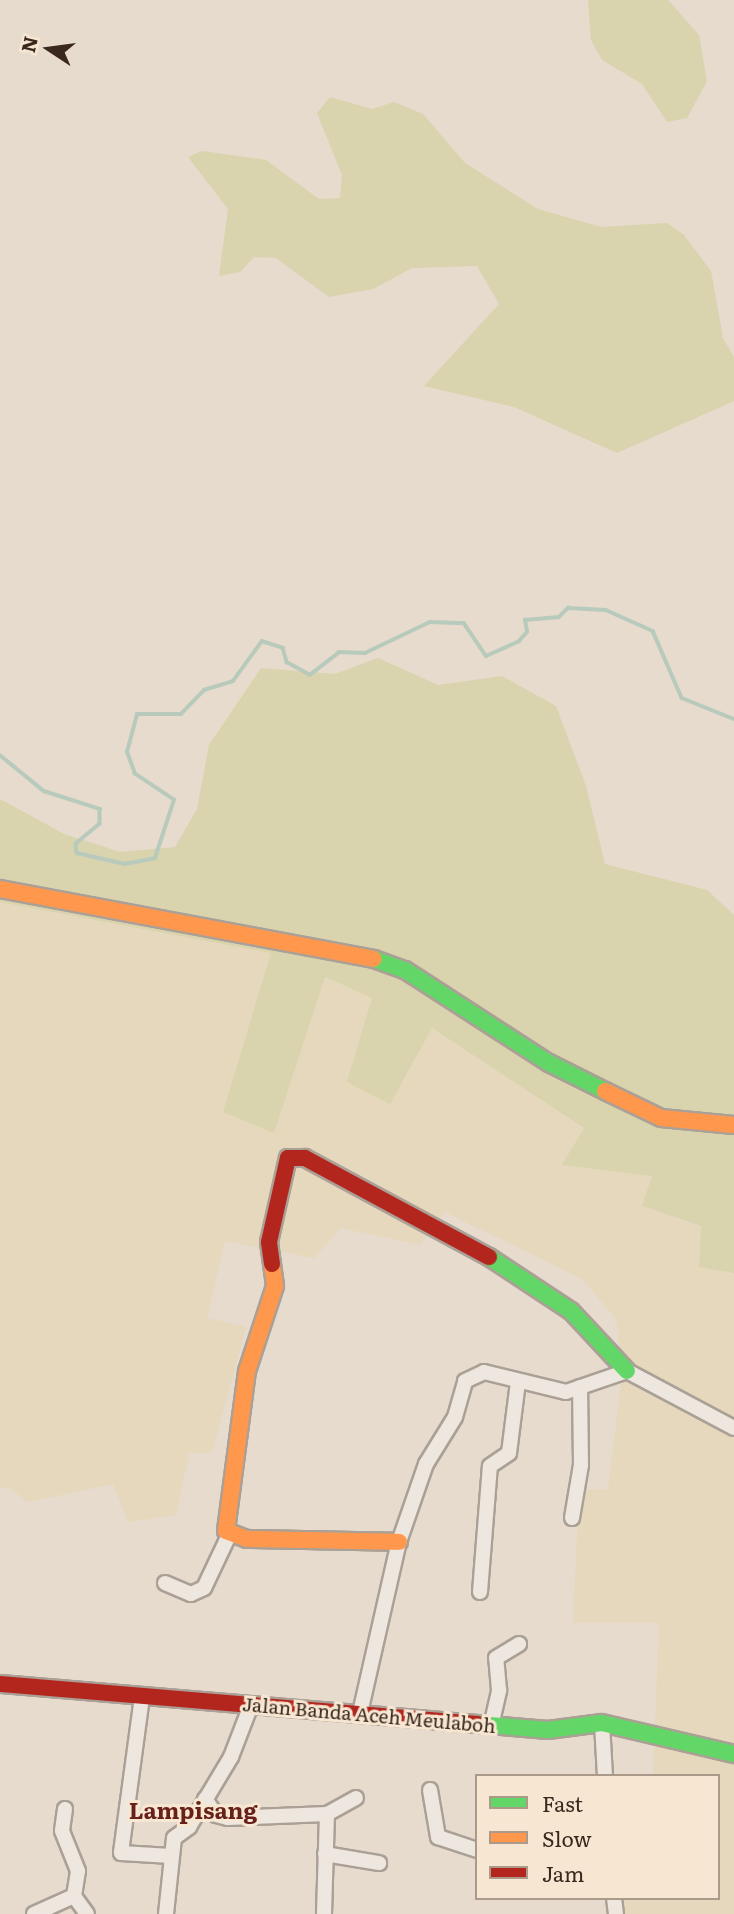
<!DOCTYPE html>
<html>
<head>
<meta charset="utf-8">
<style>
	body { margin:0 }
	#map { position:relative; width:734px; height:1914px; overflow:hidden; background:#e6dbcc; font-family:Literata,serif }
	div>[style] { position:absolute }
	.farmland>* { inset:0; background:#e6d8bc }
	.green>* { inset:0; background:#d9d3ae }
	.stream>* { height:3.5px; margin:-1.75px; padding:0 1.75px; transform-origin:1.75px; border-radius:1.75px; background:#b8cabc }
	.roads { filter:drop-shadow(2px 0 #aba096) drop-shadow(-2px 0 #aba096) drop-shadow(0 2px #aba096) drop-shadow(0 -2px #aba096) }
	.street>* { height:14px; margin:-7px; padding:0 7px; transform-origin:7px; border-radius:7px; background:#ede7df }
	.fast>* { height:16px; margin:-8px; padding:0 8px; transform-origin:8px; border-radius:8px; background:#63d668 }
	.slow>* { height:16px; margin:-8px; padding:0 8px; transform-origin:8px; border-radius:8px; background:#ff974d }
	.jam>* { height:16px; margin:-8px; padding:0 8px; transform-origin:8px; border-radius:8px; background:#b3261e }
	span { translate:-50% -50%; white-space:nowrap; text-align:center; line-height:1.15; -webkit-text-stroke:6px #f7e7d2; paint-order:stroke }
	.street-label { font-size:19px; color:#3a271d }
	.quarter-label { font-size:23px; color:#68201b; font-weight:700 }
	.legend { position:absolute; left:475px; top:1774px; width:245px; height:126px; box-sizing:border-box; background:#f7e7d2; border:2px solid #ab9a8a; margin:0; padding:9px 12px; list-style:none; font-size:21px; color:#3a271d }
	.legend li { display:flex; align-items:center; gap:14px; height:35px }
	.legend b { width:35px; border:2px solid #ab9a8a }
	.north { position:absolute; left:14px; top:14px; width:70px; height:70px; -webkit-text-stroke:5px #f7e7d2; paint-order:stroke; rotate:283deg; font-size:19px; font-weight:700; line-height:28px; text-align:center; color:#3a271d }
	.north::after { content:''; display:block; margin:auto; width:24px; height:32px; background:#3a271d; clip-path:polygon(50% 0,100% 100%,50% 72%,0 100%) }
</style>
</head>
<body>
<div id="map">
	<div class="farmland">
		<div style="clip-path:polygon(0 902px,272px 953px,223px 1112px,274px 1133px,324px 977px,372px 998px,348px 1082px,390px 1103px,432px 1028px,584px 1128px,563px 1165px,652px 1176px,642px 1206px,701px 1227px,699px 1267px,734px 1273px,734px 1914px,618px 1914px,618px 1898px,718px 1898px,718px 1776px,653px 1776px,659px 1623px,573px 1623px,579px 1490px,608px 1489px,623px 1368px,616px 1319px,582px 1279px,445px 1212px,420px 1245px,341px 1228px,314px 1258px,225px 1241px,207px 1318px,246px 1327px,212px 1453px,189px 1453px,176px 1515px,128px 1522px,113px 1484px,28px 1502px,8px 1487px,0 1488px)"></div>
	</div>
	<div class="green">
		<div style="clip-path:polygon(588px 0,668px 0,699px 35px,707px 81px,687px 118px,667px 122px,642px 84px,602px 60px,591px 40px)"></div>
		<div style="clip-path:polygon(330px 97px,372px 109px,394px 102px,423px 114px,465px 163px,538px 209px,601px 227px,667px 223px,684px 235px,711px 271px,723px 338px,734px 357px,734px 401px,617px 453px,514px 407px,424px 386px,499px 304px,477px 266px,412px 268px,373px 289px,329px 297px,276px 258px,254px 257px,240px 272px,219px 276px,228px 209px,188px 157px,202px 151px,266px 160px,319px 199px,340px 198px,342px 175px,317px 113px)"></div>
		<div style="clip-path:polygon(378px 658px,438px 685px,502px 676px,556px 706px,586px 786px,605px 864px,707px 890px,734px 915px,734px 1273px,699px 1267px,701px 1226px,642px 1206px,652px 1176px,562px 1165px,584px 1128px,432px 1028px,390px 1104px,347px 1082px,372px 998px,325px 977px,274px 1133px,223px 1112px,271px 953px,0 902px,0 799px,64px 834px,120px 852px,175px 847px,197px 809px,209px 745px,261px 668px,335px 674px)"></div>
	</div>
	<div class="stream">
		<div style="left:0;top:755px;width:57px;rotate:39.3deg"></div>
		<div style="left:44px;top:791px;width:59px;rotate:17.8deg"></div>
		<div style="left:100px;top:809px;width:15px;rotate:90deg"></div>
		<div style="left:100px;top:824px;width:31px;rotate:140deg"></div>
		<div style="left:76px;top:844px;width:9px;rotate:84deg"></div>
		<div style="left:77px;top:853px;width:49px;rotate:12.9deg"></div>
		<div style="left:125px;top:864px;width:31px;rotate:-11deg"></div>
		<div style="left:155px;top:858px;width:61px;rotate:-71.9deg"></div>
		<div style="left:174px;top:800px;width:47px;rotate:-146.3deg"></div>
		<div style="left:135px;top:774px;width:23px;rotate:-110deg"></div>
		<div style="left:127px;top:752px;width:39px;rotate:-75deg"></div>
		<div style="left:137px;top:714px;width:44px"></div>
		<div style="left:181px;top:714px;width:33px;rotate:-46deg"></div>
		<div style="left:204px;top:690px;width:30px;rotate:-17deg"></div>
		<div style="left:233px;top:681px;width:49px;rotate:-54.1deg"></div>
		<div style="left:262px;top:641px;width:22px;rotate:18deg"></div>
		<div style="left:283px;top:648px;width:15px;rotate:74deg"></div>
		<div style="left:287px;top:662px;width:26px;rotate:29deg"></div>
		<div style="left:310px;top:675px;width:37px;rotate:-38deg"></div>
		<div style="left:339px;top:652px;width:26px;rotate:2deg"></div>
		<div style="left:365px;top:653px;width:72px;rotate:-25.5deg"></div>
		<div style="left:430px;top:622px;width:34px;rotate:2deg"></div>
		<div style="left:464px;top:623px;width:40px;rotate:56deg"></div>
		<div style="left:486px;top:656px;width:36px;rotate:-24deg"></div>
		<div style="left:519px;top:641px;width:12px;rotate:-48deg"></div>
		<div style="left:527px;top:632px;width:12px;rotate:-99deg"></div>
		<div style="left:525px;top:620px;width:34px;rotate:-5deg"></div>
		<div style="left:559px;top:617px;width:13px;rotate:-45deg"></div>
		<div style="left:568px;top:608px;width:38px;rotate:3deg"></div>
		<div style="left:606px;top:610px;width:51px;rotate:24.1deg"></div>
		<div style="left:653px;top:631px;width:73px;rotate:66.6deg"></div>
		<div style="left:682px;top:698px;width:56px;rotate:22deg"></div>
	</div>
	<div class="roads">
		<div class="street">
			<div style="left:572px;top:1518px;width:54px;rotate:-80.4deg"></div>
			<div style="left:581px;top:1465px;width:78px;rotate:-90.7deg"></div>
			<div style="left:165px;top:1583px;width:28px;rotate:23deg"></div>
			<div style="left:191px;top:1594px;width:14px;rotate:-25deg"></div>
			<div style="left:204px;top:1588px;width:59px;rotate:-64.7deg"></div>
			<div style="left:480px;top:1592px;width:126px;rotate:-85.5deg"></div>
			<div style="left:490px;top:1466px;width:23px;rotate:-34deg"></div>
			<div style="left:509px;top:1453px;width:72px;rotate:-82.8deg"></div>
			<div style="left:142px;top:1697px;width:157px;rotate:97.7deg"></div>
			<div style="left:121px;top:1853px;width:50px;rotate:3.4deg"></div>
			<div style="left:360px;top:1713px;width:175px;rotate:-77.2deg"></div>
			<div style="left:399px;top:1542px;width:83px;rotate:-70.9deg"></div>
			<div style="left:426px;top:1464px;width:55px;rotate:-58.3deg"></div>
			<div style="left:455px;top:1417px;width:37px;rotate:-74deg"></div>
			<div style="left:465px;top:1381px;width:21px;rotate:-25deg"></div>
			<div style="left:484px;top:1372px;width:84px;rotate:13.7deg"></div>
			<div style="left:566px;top:1392px;width:65px;rotate:-19deg"></div>
			<div style="left:627px;top:1371px;width:121px;rotate:28deg"></div>
			<div style="left:602px;top:1723px;width:53px;rotate:86.8deg"></div>
			<div style="left:491px;top:1726px;width:37px;rotate:-77deg"></div>
			<div style="left:499px;top:1690px;width:32px;rotate:-95deg"></div>
			<div style="left:496px;top:1658px;width:27px;rotate:-31deg"></div>
			<div style="left:430px;top:1790px;width:48px;rotate:80.3deg"></div>
			<div style="left:438px;top:1837px;width:41px;rotate:18.4deg"></div>
			<div style="left:205px;top:1799px;width:19px;rotate:55deg"></div>
			<div style="left:216px;top:1815px;width:12px;rotate:14deg"></div>
			<div style="left:228px;top:1818px;width:99px;rotate:-2.3deg"></div>
			<div style="left:327px;top:1814px;width:33px;rotate:-29deg"></div>
			<div style="left:65px;top:1809px;width:22px;rotate:98deg"></div>
			<div style="left:62px;top:1831px;width:43px;rotate:68.2deg"></div>
			<div style="left:78px;top:1871px;width:25px;rotate:99deg"></div>
			<div style="left:325px;top:1854px;width:55px;rotate:9.5deg"></div>
			<div style="left:614px;top:1898px;width:16px;rotate:83deg"></div>
			<div style="left:34px;top:1914px;width:44px;rotate:-24.2deg"></div>
			<div style="left:74px;top:1896px;width:22px;rotate:54deg"></div>
			<div style="left:166px;top:1914px;width:76px;rotate:-84deg"></div>
			<div style="left:174px;top:1838px;width:19px;rotate:-36deg"></div>
			<div style="left:189px;top:1827px;width:82px;rotate:-59deg"></div>
			<div style="left:231px;top:1757px;width:56px;rotate:-69deg"></div>
			<div style="left:324px;top:1914px;width:100px;rotate:-88.3deg"></div>
		</div>
		<div class="fast">
			<div style="left:374px;top:959px;width:33px;rotate:20deg"></div>
			<div style="left:405px;top:970px;width:171px;rotate:32.9deg"></div>
			<div style="left:549px;top:1063px;width:63px;rotate:26.6deg"></div>
			<div style="left:489px;top:1257px;width:98px;rotate:33.4deg"></div>
			<div style="left:571px;top:1311px;width:82px;rotate:47deg"></div>
			<div style="left:478px;top:1724px;width:70px;rotate:4.9deg"></div>
			<div style="left:548px;top:1730px;width:54px;rotate:-7.4deg"></div>
			<div style="left:602px;top:1723px;width:136px;rotate:13.2deg"></div>
		</div>
		<div class="slow">
			<div style="left:0;top:889px;width:380px;rotate:10.6deg"></div>
			<div style="left:605px;top:1091px;width:62px;rotate:25.7deg"></div>
			<div style="left:661px;top:1118px;width:73px;rotate:5.5deg"></div>
			<div style="left:272px;top:1264px;width:22px;rotate:82deg"></div>
			<div style="left:275px;top:1286px;width:89px;rotate:108.2deg"></div>
			<div style="left:247px;top:1371px;width:161px;rotate:97.5deg"></div>
			<div style="left:226px;top:1531px;width:22px;rotate:21deg"></div>
			<div style="left:247px;top:1539px;width:152px;rotate:1.1deg"></div>
		</div>
		<div class="jam">
			<div style="left:272px;top:1264px;width:22px;rotate:-98deg"></div>
			<div style="left:269px;top:1242px;width:86px;rotate:-77.3deg"></div>
			<div style="left:288px;top:1158px;width:17px"></div>
			<div style="left:305px;top:1158px;width:209px;rotate:28.3deg"></div>
			<div style="left:0;top:1684px;width:480px;rotate:4.8deg"></div>
		</div>
	</div>
	<div class="street-label">
		<span style="left:369px;top:1715px;rotate:5deg">Jalan Banda Aceh Meulaboh</span>
	</div>
	<div class="quarter-label">
		<span style="left:193px;top:1809px">Lampisang</span>
	</div>
	<ul class="legend">
	<li><b style="height:9px;background:#63d668"></b>Fast</li>
	<li><b style="height:9px;background:#ff974d"></b>Slow</li>
	<li><b style="height:9px;background:#b3261e"></b>Jam</li>
	</ul>
	<div class="north">N</div>
</div>
</body>
</html>
